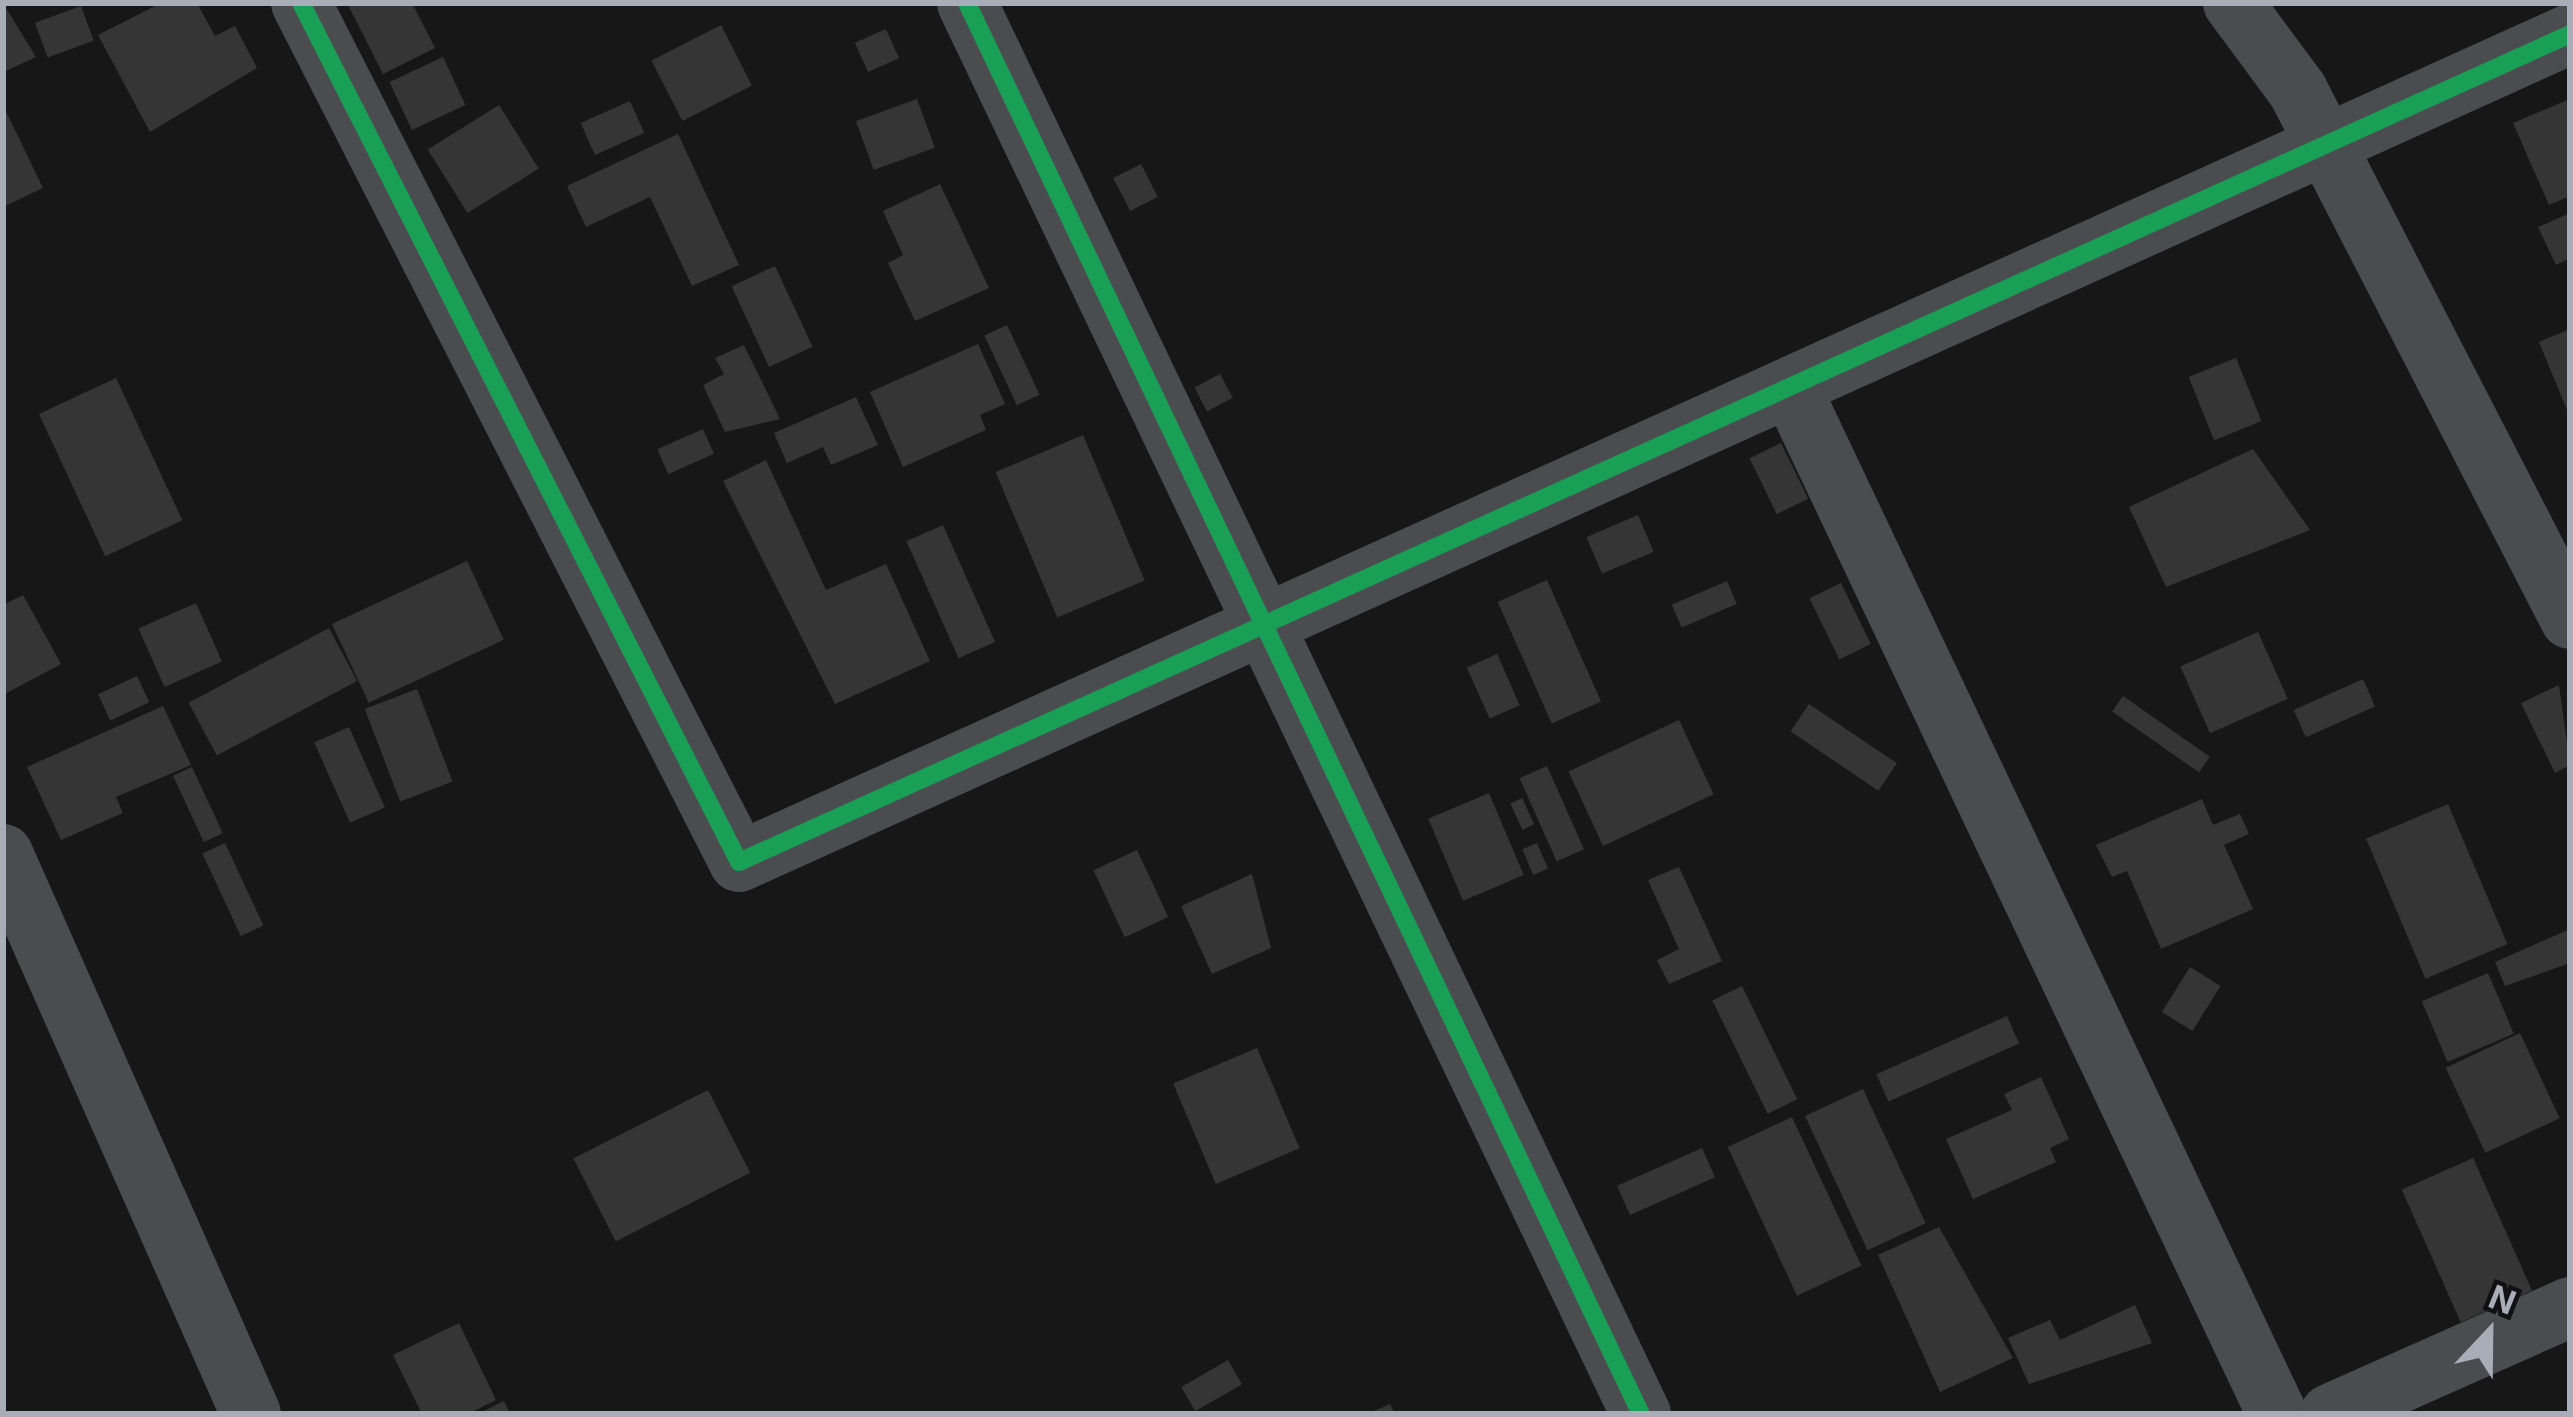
<!DOCTYPE html>
<html>
<head>
<meta charset="utf-8">
<style>
	body { margin:0 }
	#map { position:relative; width:2573px; height:1417px; overflow:hidden; background:#171717; font-family:Inter,sans-serif }
	div>[style] { position:absolute }
	.building>* { inset:0; background:#353536; transform-origin:0 0 }
	.street>* { height:60px; margin:-30px; padding:0 30px; transform-origin:30px; border-radius:30px; background:#4b4c50 }
	.cycleway>* { height:18px; margin:-9px; padding:0 9px; transform-origin:9px; border-radius:9px; background:#1a9f57 }
	span { translate:-50% -50%; white-space:nowrap; text-align:center; line-height:1.15; -webkit-text-stroke:12px #111113; paint-order:stroke }
	.frame { position:absolute; inset:0; border:6px solid #a8adb8; pointer-events:none }
	.north { position:absolute; left:2429px; top:1273px; width:120px; height:120px; -webkit-text-stroke:9px #111113; paint-order:stroke; rotate:22deg; font-size:33px; font-weight:700; line-height:48px; text-align:center; color:#a8adb8 }
	.north::after { content:''; display:block; margin:auto; width:42px; height:54px; background:#a8adb8; clip-path:polygon(50% 0,100% 100%,50% 72%,0 100%) }
</style>
</head>
<body>
<div id="map">
	<div class="building">
		<div style="clip-path:polygon(3px 3px,36px 57px,6px 71px,3px 64px)"></div>
		<div style="clip-path:polygon(161px 3px,197px 3px,215px 36px,235px 26px,257px 68px,150px 132px,98px 35px)"></div>
		<div style="clip-path:polygon(347px 3px,412px 3px,435px 48px,383px 74px)"></div>
		<div style="left:81px;top:6px;width:37px;height:49px;rotate:70deg"></div>
		<div style="left:721px;top:25px;width:68px;height:78px;rotate:63deg"></div>
		<div style="left:886px;top:29px;width:32px;height:34px;rotate:66deg"></div>
		<div style="left:443px;top:57px;width:53px;height:59px;rotate:65deg"></div>
		<div style="left:917px;top:99px;width:52px;height:65px;rotate:70deg"></div>
		<div style="clip-path:polygon(2570px 99px,2570px 196px,2549px 205px,2513px 123px)"></div>
		<div style="left:630px;top:101px;width:35px;height:54px;rotate:66deg"></div>
		<div style="clip-path:polygon(3px 105px,43px 188px,3px 207px)"></div>
		<div style="left:499px;top:105px;width:75px;height:84px;rotate:58deg"></div>
		<div style="clip-path:polygon(678px 134px,739px 265px,692px 286px,650px 197px,586px 227px,567px 186px)"></div>
		<div style="left:1141px;top:164px;width:37px;height:31px;rotate:63deg"></div>
		<div style="clip-path:polygon(940px 184px,989px 288px,915px 321px,888px 263px,903px 255px,883px 211px)"></div>
		<div style="clip-path:polygon(2570px 213px,2570px 258px,2556px 265px,2538px 227px)"></div>
		<div style="left:775px;top:266px;width:89px;height:48px;rotate:65deg"></div>
		<div style="left:1007px;top:325px;width:77px;height:25px;rotate:65deg"></div>
		<div style="clip-path:polygon(2570px 329px,2570px 417px,2539px 342px)"></div>
		<div style="clip-path:polygon(978px 344px,1005px 404px,980px 415px,986px 430px,903px 467px,870px 392px)"></div>
		<div style="clip-path:polygon(744px 345px,780px 419px,725px 432px,703px 385px,724px 374px,715px 358px)"></div>
		<div style="left:2236px;top:358px;width:68px;height:51px;rotate:68deg"></div>
		<div style="left:1220px;top:374px;width:27px;height:29px;rotate:62deg"></div>
		<div style="left:116px;top:378px;width:157px;height:85px;rotate:65deg"></div>
		<div style="clip-path:polygon(856px 397px,878px 445px,831px 465px,823px 447px,787px 463px,774px 433px)"></div>
		<div style="left:703px;top:429px;width:27px;height:50px;rotate:66deg"></div>
		<div style="left:1083px;top:435px;width:158px;height:95px;rotate:67deg"></div>
		<div style="left:1781px;top:443px;width:62px;height:35px;rotate:64deg"></div>
		<div style="clip-path:polygon(2253px 449px,2310px 530px,2166px 587px,2129px 507px)"></div>
		<div style="clip-path:polygon(766px 460px,826px 590px,886px 564px,930px 661px,835px 704px,723px 481px)"></div>
		<div style="left:1638px;top:515px;width:40px;height:56px;rotate:67deg"></div>
		<div style="left:943px;top:525px;width:128px;height:40px;rotate:66deg"></div>
		<div style="left:467px;top:561px;width:87px;height:149px;rotate:65deg"></div>
		<div style="left:1547px;top:580px;width:133px;height:54px;rotate:66deg"></div>
		<div style="left:1727px;top:581px;width:25px;height:60px;rotate:67deg"></div>
		<div style="left:1841px;top:583px;width:68px;height:35px;rotate:64deg"></div>
		<div style="clip-path:polygon(23px 595px,61px 664px,3px 695px,3px 605px)"></div>
		<div style="left:196px;top:603px;width:64px;height:63px;rotate:66deg"></div>
		<div style="left:329px;top:628px;width:60px;height:159px;rotate:62deg"></div>
		<div style="left:2258px;top:632px;width:73px;height:85px;rotate:66deg"></div>
		<div style="left:1497px;top:654px;width:56px;height:33px;rotate:66deg"></div>
		<div style="left:137px;top:676px;width:29px;height:43px;rotate:65deg"></div>
		<div style="left:2363px;top:679px;width:30px;height:76px;rotate:66deg"></div>
		<div style="clip-path:polygon(2559px 685px,2570px 765px,2555px 773px,2521px 703px)"></div>
		<div style="left:417px;top:689px;width:99px;height:56px;rotate:69deg"></div>
		<div style="left:2123px;top:696px;width:106px;height:19px;rotate:35deg"></div>
		<div style="left:1809px;top:704px;width:106px;height:33px;rotate:34deg"></div>
		<div style="clip-path:polygon(163px 706px,191px 765px,116px 797px,123px 813px,61px 840px,27px 767px)"></div>
		<div style="left:1679px;top:720px;width:82px;height:122px;rotate:65deg"></div>
		<div style="left:349px;top:727px;width:88px;height:38px;rotate:66deg"></div>
		<div style="left:1547px;top:766px;width:91px;height:30px;rotate:66deg"></div>
		<div style="left:192px;top:767px;width:73px;height:21px;rotate:65deg"></div>
		<div style="left:1489px;top:793px;width:89px;height:66px;rotate:67deg"></div>
		<div style="left:1522px;top:798px;width:29px;height:13px;rotate:65deg"></div>
		<div style="clip-path:polygon(2202px 799px,2213px 825px,2240px 814px,2249px 834px,2224px 845px,2253px 909px,2161px 949px,2127px 871px,2112px 877px,2096px 845px)"></div>
		<div style="left:2448px;top:804px;width:152px;height:89px;rotate:67deg"></div>
		<div style="left:225px;top:843px;width:91px;height:25px;rotate:65deg"></div>
		<div style="left:1537px;top:843px;width:28px;height:16px;rotate:67deg"></div>
		<div style="left:1137px;top:850px;width:74px;height:48px;rotate:65deg"></div>
		<div style="clip-path:polygon(1679px 867px,1722px 961px,1669px 984px,1657px 960px,1679px 949px,1648px 880px)"></div>
		<div style="clip-path:polygon(1252px 874px,1271px 948px,1212px 974px,1181px 906px)"></div>
		<div style="clip-path:polygon(2570px 929px,2570px 963px,2505px 986px,2495px 962px)"></div>
		<div style="left:2190px;top:967px;width:36px;height:53px;rotate:32deg"></div>
		<div style="left:2488px;top:973px;width:66px;height:72px;rotate:67deg"></div>
		<div style="left:1742px;top:986px;width:126px;height:33px;rotate:64deg"></div>
		<div style="left:2007px;top:1016px;width:30px;height:143px;rotate:66deg"></div>
		<div style="left:2520px;top:1033px;width:94px;height:82px;rotate:65deg"></div>
		<div style="left:1257px;top:1048px;width:109px;height:91px;rotate:67deg"></div>
		<div style="clip-path:polygon(2041px 1077px,2069px 1139px,2050px 1148px,2056px 1162px,1973px 1199px,1946px 1139px,2012px 1110px,2004px 1094px)"></div>
		<div style="left:1863px;top:1089px;width:148px;height:64px;rotate:65deg"></div>
		<div style="left:708px;top:1090px;width:93px;height:151px;rotate:63deg"></div>
		<div style="left:1792px;top:1117px;width:164px;height:71px;rotate:65deg"></div>
		<div style="left:1702px;top:1148px;width:32px;height:93px;rotate:66deg"></div>
		<div style="left:2473px;top:1158px;width:145px;height:78px;rotate:66deg"></div>
		<div style="clip-path:polygon(1939px 1227px,2013px 1358px,1940px 1392px,1878px 1255px)"></div>
		<div style="clip-path:polygon(2135px 1305px,2152px 1343px,2029px 1384px,2008px 1338px,2050px 1320px,2060px 1340px)"></div>
		<div style="clip-path:polygon(459px 1323px,496px 1400px,468px 1414px,422px 1414px,393px 1355px)"></div>
		<div style="left:1228px;top:1360px;width:28px;height:54px;rotate:60deg"></div>
		<div style="clip-path:polygon(504px 1401px,510px 1414px,478px 1414px)"></div>
		<div style="clip-path:polygon(1390px 1404px,1395px 1414px,1367px 1414px)"></div>
	</div>
	<div class="street">
		<div style="left:301px;top:3px;width:964px;rotate:62.98deg"></div>
		<div style="left:739px;top:862px;width:2010px;rotate:-24.33deg"></div>
		<div style="left:967px;top:3px;width:1564px;rotate:64.47deg"></div>
		<div style="left:2233px;top:3px;width:109px;rotate:53.5deg"></div>
		<div style="left:2298px;top:91px;width:594px;rotate:62.74deg"></div>
		<div style="left:1791px;top:388px;width:1135px;rotate:64.65deg"></div>
		<div style="left:3px;top:854px;width:612px;rotate:66.11deg"></div>
		<div style="left:2330px;top:1414px;width:263px;rotate:-24deg"></div>
	</div>
	<div class="cycleway">
		<div style="left:301px;top:3px;width:964px;rotate:62.98deg"></div>
		<div style="left:739px;top:862px;width:2010px;rotate:-24.33deg"></div>
		<div style="left:967px;top:3px;width:1564px;rotate:64.47deg"></div>
	</div>
	<div class="frame"></div>
	<div class="north">N</div>
</div>
</body>
</html>
